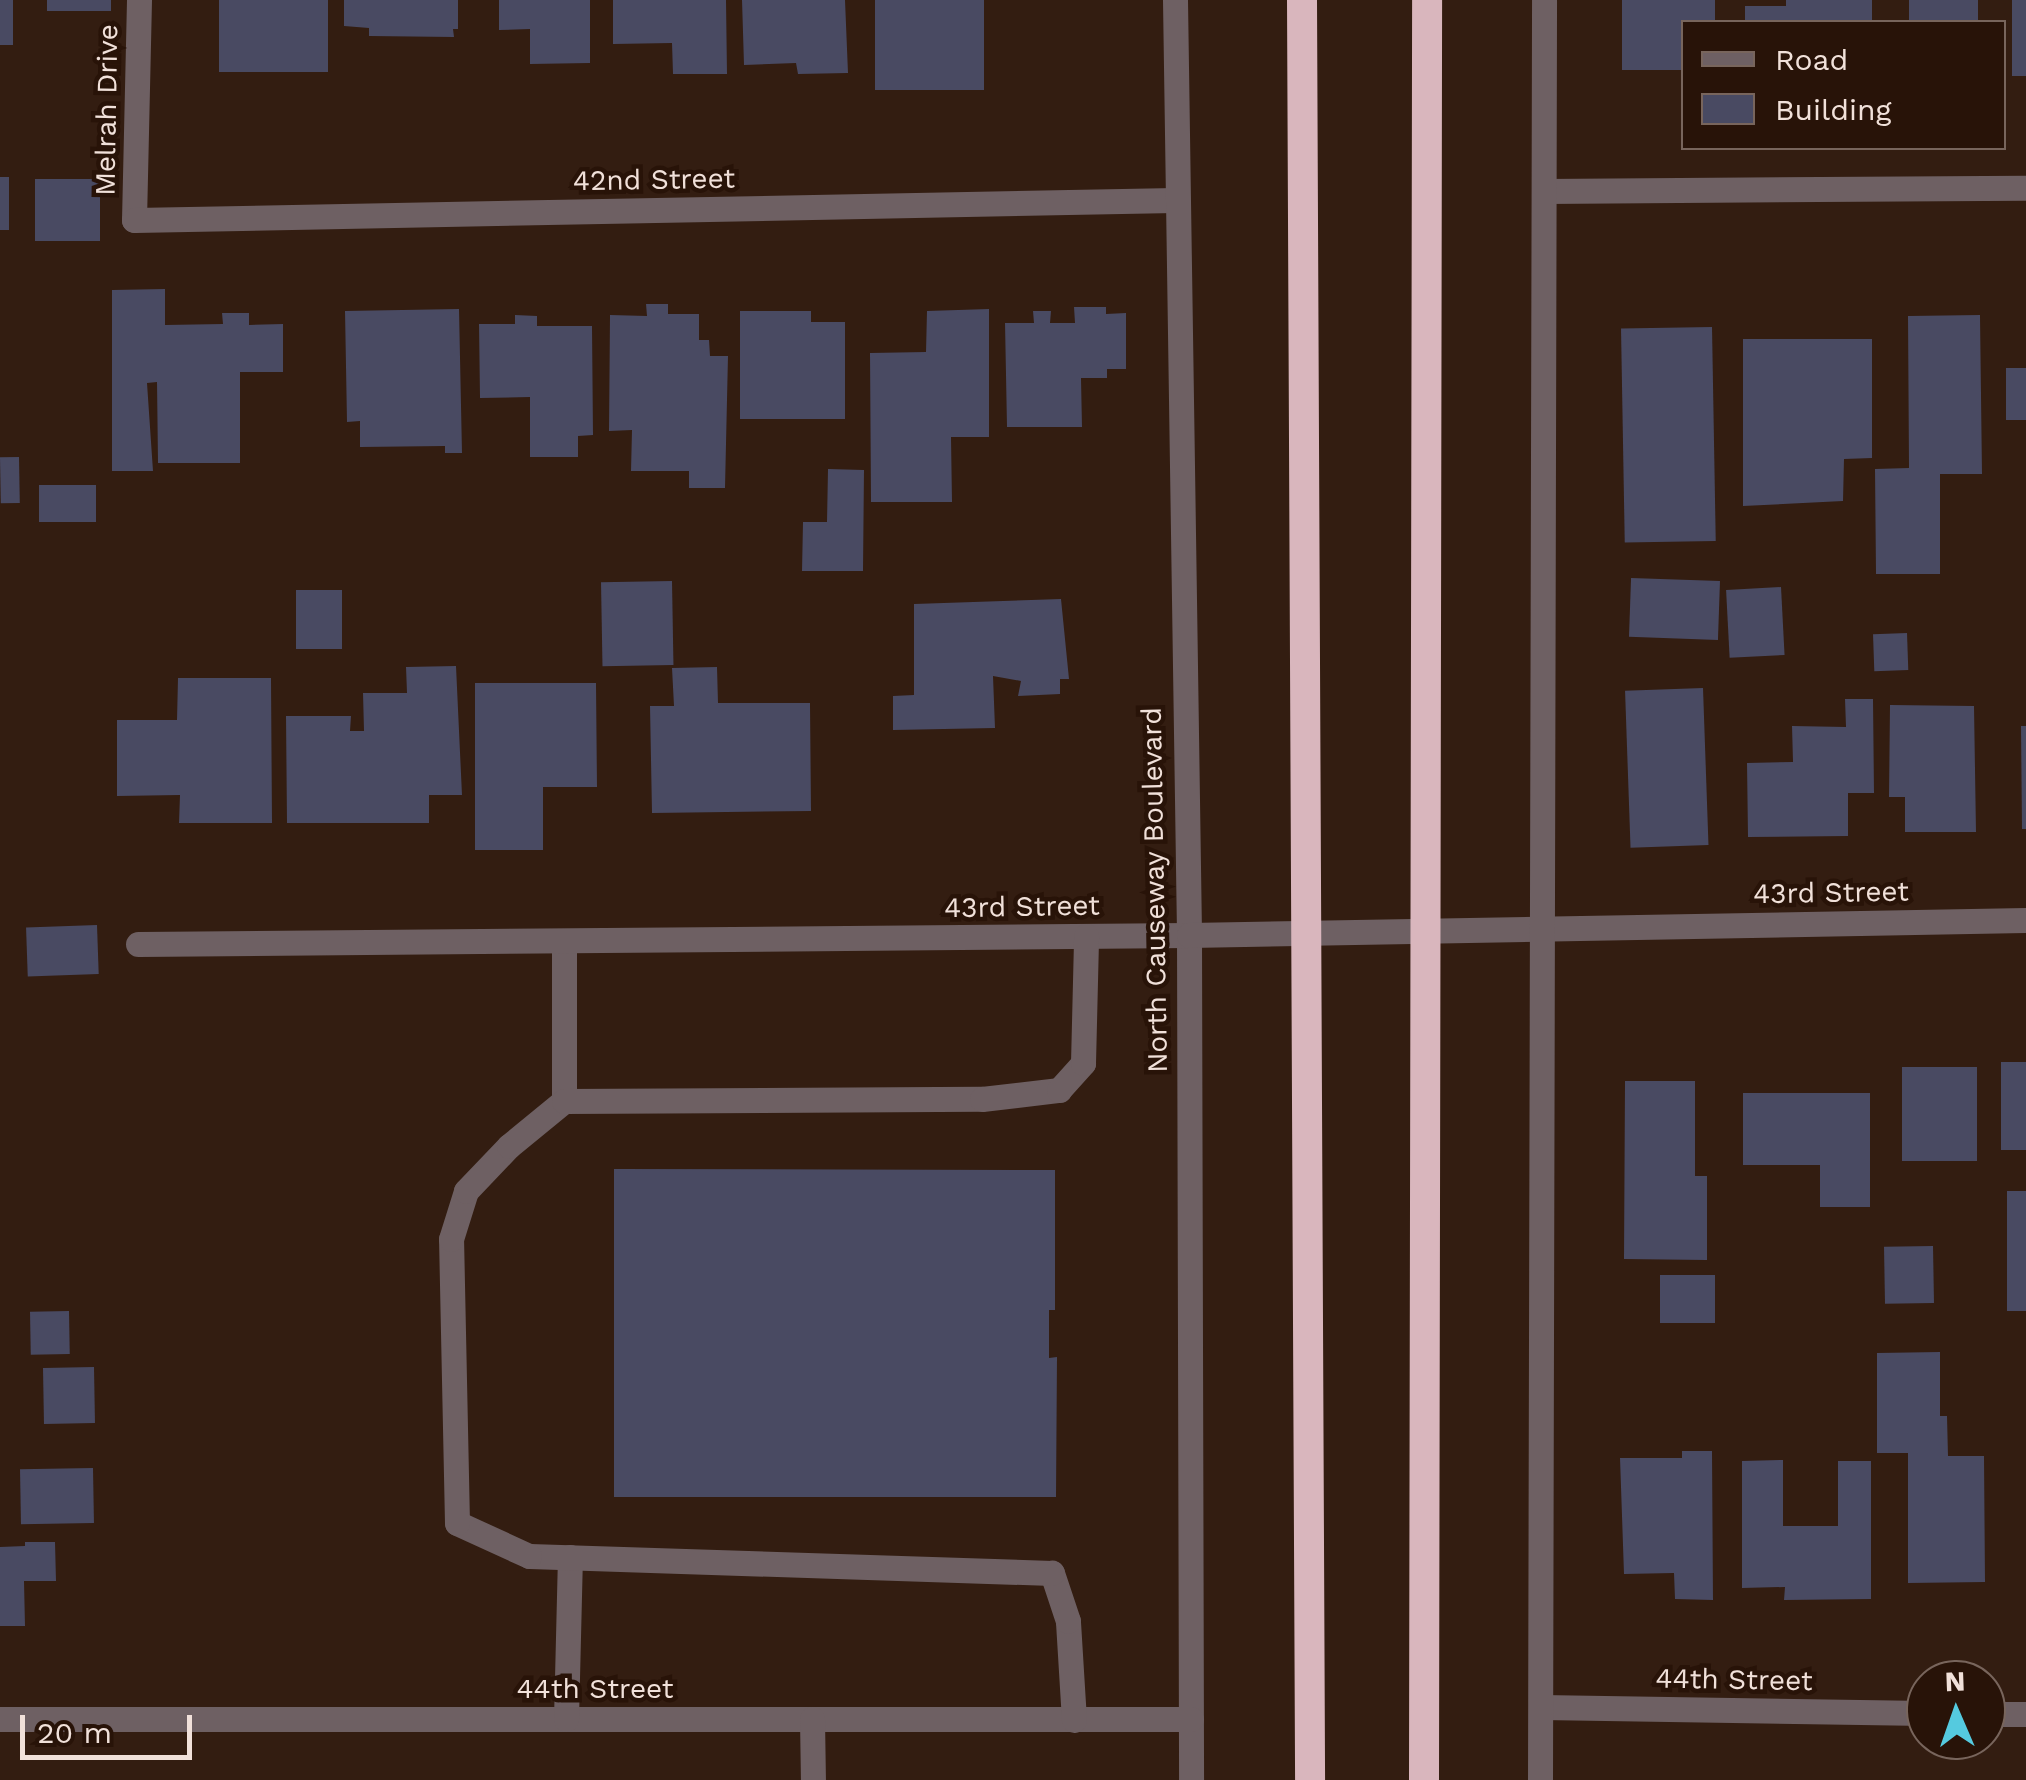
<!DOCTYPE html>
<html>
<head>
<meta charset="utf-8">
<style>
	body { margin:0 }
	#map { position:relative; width:2026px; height:1780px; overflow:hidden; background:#331d11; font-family:"Work Sans",sans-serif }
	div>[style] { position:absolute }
	.building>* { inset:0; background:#494a62; transform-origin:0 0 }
	.minor>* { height:25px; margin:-12.5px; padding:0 12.5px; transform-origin:12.5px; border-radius:12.5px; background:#6e6063 }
	.highway>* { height:30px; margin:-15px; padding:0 15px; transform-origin:15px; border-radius:15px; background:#d9b6bd }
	span { translate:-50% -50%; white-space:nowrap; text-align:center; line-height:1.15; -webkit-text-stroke:9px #281308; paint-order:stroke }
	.street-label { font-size:28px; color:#f1e1da }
	.legend { position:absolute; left:1681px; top:20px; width:325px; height:130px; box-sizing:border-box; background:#281308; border:2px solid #78655c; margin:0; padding:12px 18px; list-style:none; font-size:30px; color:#f1e1da }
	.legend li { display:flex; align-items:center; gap:20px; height:50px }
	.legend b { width:50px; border:2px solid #78655c }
	.north { position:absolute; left:1906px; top:1660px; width:100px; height:100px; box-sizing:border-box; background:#281308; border:2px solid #78655c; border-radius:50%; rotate:358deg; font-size:28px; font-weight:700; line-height:40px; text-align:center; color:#f1e1da }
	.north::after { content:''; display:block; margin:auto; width:35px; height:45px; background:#55cadf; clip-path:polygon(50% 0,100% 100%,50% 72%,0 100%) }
	.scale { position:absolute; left:20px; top:1715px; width:172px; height:45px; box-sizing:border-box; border:5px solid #f1e1da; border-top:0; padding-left:12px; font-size:30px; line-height:35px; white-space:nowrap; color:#f1e1da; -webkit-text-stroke:8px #281308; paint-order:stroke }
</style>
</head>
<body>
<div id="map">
	<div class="building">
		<div style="left:0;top:0;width:13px;height:45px"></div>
		<div style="left:47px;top:0;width:64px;height:11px"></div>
		<div style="left:219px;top:0;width:109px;height:72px"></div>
		<div style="clip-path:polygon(344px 0,458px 0,458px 29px,453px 29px,454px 37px,369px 36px,369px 28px,344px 26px)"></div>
		<div style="clip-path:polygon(499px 0,590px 0,590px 63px,530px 64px,530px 29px,499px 30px)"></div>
		<div style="clip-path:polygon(613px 0,726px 0,727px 74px,673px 74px,672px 43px,613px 44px)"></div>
		<div style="clip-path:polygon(742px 0,845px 0,848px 73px,798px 74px,796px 63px,744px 65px)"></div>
		<div style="left:875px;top:0;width:109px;height:90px"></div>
		<div style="clip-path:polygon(1622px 0,1715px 0,1715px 22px,1684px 22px,1684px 70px,1622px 70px)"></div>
		<div style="clip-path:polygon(1786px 0,1872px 0,1872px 22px,1745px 22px,1745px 6px,1786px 6px)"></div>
		<div style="left:1909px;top:0;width:69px;height:22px"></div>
		<div style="left:2012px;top:0;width:14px;height:76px"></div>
		<div style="left:0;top:177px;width:9px;height:53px"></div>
		<div style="left:100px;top:179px;width:62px;height:65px;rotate:90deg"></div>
		<div style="clip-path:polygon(165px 289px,165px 325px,223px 324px,222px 313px,249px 313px,249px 325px,283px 324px,283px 372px,240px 372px,240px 463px,158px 463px,157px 382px,147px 383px,153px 471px,112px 471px,112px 290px)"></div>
		<div style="clip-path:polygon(646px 304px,668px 304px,668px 314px,699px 314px,699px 340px,709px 340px,710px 356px,728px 356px,725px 488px,689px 488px,689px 471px,631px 471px,632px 430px,609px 431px,610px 315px,647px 316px)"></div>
		<div style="clip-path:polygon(1074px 307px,1106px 307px,1106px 314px,1126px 313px,1126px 369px,1107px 369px,1107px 378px,1081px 378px,1082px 427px,1007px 427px,1005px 323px,1034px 323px,1033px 311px,1051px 311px,1050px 323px,1075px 323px)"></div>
		<div style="clip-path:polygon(459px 309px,462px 453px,445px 453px,445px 446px,360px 447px,360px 421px,347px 422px,345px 311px)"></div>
		<div style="clip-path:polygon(989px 309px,989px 437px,951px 437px,952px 502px,871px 502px,870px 353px,926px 352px,927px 311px)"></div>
		<div style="clip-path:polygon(740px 311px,811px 311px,811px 322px,845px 322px,845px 419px,740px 419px)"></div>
		<div style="clip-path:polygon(515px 315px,537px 316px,537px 326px,592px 326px,593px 435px,578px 436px,578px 457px,530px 457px,530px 397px,480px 398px,479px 324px,515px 324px)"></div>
		<div style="clip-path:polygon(1980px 315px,1982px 474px,1940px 474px,1940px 574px,1876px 574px,1875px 469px,1909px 468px,1908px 316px)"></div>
		<div style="left:1712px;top:327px;width:214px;height:91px;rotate:89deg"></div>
		<div style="clip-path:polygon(1743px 339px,1872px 339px,1872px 458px,1844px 459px,1843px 501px,1743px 506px)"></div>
		<div style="left:2006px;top:368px;width:20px;height:52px"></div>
		<div style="left:19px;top:457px;width:46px;height:19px;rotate:89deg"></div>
		<div style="clip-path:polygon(828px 469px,864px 470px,863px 571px,802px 571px,803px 522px,827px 522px)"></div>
		<div style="left:39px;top:485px;width:57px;height:37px"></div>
		<div style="left:672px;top:581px;width:84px;height:71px;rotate:89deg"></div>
		<div style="left:1720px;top:581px;width:59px;height:89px;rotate:92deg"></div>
		<div style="left:1781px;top:587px;width:68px;height:55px;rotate:87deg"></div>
		<div style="left:296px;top:590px;width:46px;height:59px"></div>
		<div style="clip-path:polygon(1061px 599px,1069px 679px,1060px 679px,1060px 694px,1018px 696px,1021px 681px,993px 676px,995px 728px,893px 730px,893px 696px,914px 695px,914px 604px)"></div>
		<div style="left:1907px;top:633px;width:37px;height:34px;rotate:88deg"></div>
		<div style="clip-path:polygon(456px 666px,462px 795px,429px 795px,429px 823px,287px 823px,286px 716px,351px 716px,350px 731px,364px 731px,363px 693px,407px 693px,406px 667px)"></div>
		<div style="clip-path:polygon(717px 667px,718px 703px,810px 703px,811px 811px,652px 813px,650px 706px,674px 706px,672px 668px)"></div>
		<div style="clip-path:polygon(178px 678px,271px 678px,272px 823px,179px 823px,180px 795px,117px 796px,117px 720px,177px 720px)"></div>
		<div style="clip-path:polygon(475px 683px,596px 683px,597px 787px,543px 787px,543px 850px,475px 850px)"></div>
		<div style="left:1703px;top:688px;width:157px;height:78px;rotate:88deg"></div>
		<div style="clip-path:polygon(1845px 699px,1873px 699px,1874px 793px,1848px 793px,1848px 836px,1748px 837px,1747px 763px,1793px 762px,1792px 726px,1846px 727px)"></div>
		<div style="clip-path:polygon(1890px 705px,1974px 706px,1976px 832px,1905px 832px,1905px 797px,1889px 797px)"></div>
		<div style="clip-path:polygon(2021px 726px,2026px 726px,2026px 829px,2022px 829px)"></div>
		<div style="left:97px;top:925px;width:49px;height:71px;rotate:88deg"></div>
		<div style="left:2001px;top:1062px;width:25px;height:88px"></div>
		<div style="left:1902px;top:1067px;width:75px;height:94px"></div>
		<div style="clip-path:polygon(1625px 1081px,1695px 1081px,1695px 1176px,1707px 1176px,1707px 1260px,1624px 1259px)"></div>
		<div style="clip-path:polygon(1743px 1093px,1870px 1093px,1870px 1207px,1820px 1207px,1820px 1165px,1743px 1165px)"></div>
		<div style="clip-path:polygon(614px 1169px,1055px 1170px,1055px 1310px,1049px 1310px,1049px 1358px,1057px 1357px,1056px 1497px,614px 1497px)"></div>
		<div style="left:2007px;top:1191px;width:19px;height:120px"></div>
		<div style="left:1933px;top:1246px;width:57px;height:49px;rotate:89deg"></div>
		<div style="left:1660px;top:1275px;width:55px;height:48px"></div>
		<div style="left:69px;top:1311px;width:43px;height:39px;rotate:89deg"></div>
		<div style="clip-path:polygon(1940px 1352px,1940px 1416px,1947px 1416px,1948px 1456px,1984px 1456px,1985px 1582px,1908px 1583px,1908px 1453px,1877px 1453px,1877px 1353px)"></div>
		<div style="left:94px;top:1367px;width:56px;height:51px;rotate:89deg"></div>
		<div style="clip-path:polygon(1682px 1451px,1712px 1451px,1713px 1600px,1675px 1599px,1674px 1573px,1624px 1574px,1620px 1458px,1682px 1458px)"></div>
		<div style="clip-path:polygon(1783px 1460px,1783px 1526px,1838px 1526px,1838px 1461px,1871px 1461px,1871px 1599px,1784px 1600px,1785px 1587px,1742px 1588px,1742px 1461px)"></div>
		<div style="left:93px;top:1468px;width:55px;height:73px;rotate:89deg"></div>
		<div style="clip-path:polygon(25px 1542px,55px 1542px,56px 1581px,24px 1581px,25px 1626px,0 1626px,0 1547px,25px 1546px)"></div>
	</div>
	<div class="minor">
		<div style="left:139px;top:0;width:220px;rotate:91.3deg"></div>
		<div style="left:134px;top:220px;width:1041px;rotate:-1.1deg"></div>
		<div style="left:1175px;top:0;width:935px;rotate:89.14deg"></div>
		<div style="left:1189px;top:935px;width:845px;rotate:89.86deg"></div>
		<div style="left:1544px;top:191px;width:482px;rotate:-0.4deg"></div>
		<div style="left:564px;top:941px;width:160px;rotate:90deg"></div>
		<div style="left:138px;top:944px;width:1051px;rotate:-0.49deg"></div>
		<div style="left:1189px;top:935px;width:837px;rotate:-1.03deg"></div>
		<div style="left:1541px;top:1707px;width:385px;rotate:0.9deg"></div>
		<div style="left:1986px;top:1714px;width:40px"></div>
		<div style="left:0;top:1719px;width:1191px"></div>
		<div style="left:566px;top:1719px;width:162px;rotate:-88.6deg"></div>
		<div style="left:812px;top:1719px;width:61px;rotate:89.1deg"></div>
		<div style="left:1074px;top:1720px;width:99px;rotate:-93.5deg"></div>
		<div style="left:1068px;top:1621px;width:51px;rotate:-108.4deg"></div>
		<div style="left:1052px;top:1573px;width:523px;rotate:-178.14deg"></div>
		<div style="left:529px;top:1556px;width:79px;rotate:-155.4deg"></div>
		<div style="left:457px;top:1523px;width:284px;rotate:-91.2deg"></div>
		<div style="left:451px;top:1239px;width:50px;rotate:-72.6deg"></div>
		<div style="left:466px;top:1191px;width:62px;rotate:-46.3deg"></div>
		<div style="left:509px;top:1146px;width:71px;rotate:-39.3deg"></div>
		<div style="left:564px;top:1101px;width:418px;rotate:-0.3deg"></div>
		<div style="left:982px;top:1099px;width:78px;rotate:-6.7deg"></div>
		<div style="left:1059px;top:1090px;width:36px;rotate:-48deg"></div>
		<div style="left:1083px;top:1063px;width:127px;rotate:-88.6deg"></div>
		<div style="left:1540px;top:1780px;width:1780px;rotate:-89.87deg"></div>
	</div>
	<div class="highway">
		<div style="left:1302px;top:0;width:1780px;rotate:89.74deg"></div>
		<div style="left:1424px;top:1780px;width:1780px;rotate:-89.9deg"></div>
	</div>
	<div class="street-label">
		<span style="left:107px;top:110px;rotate:-89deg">Melrah Drive</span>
		<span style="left:654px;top:180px;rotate:-1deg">42nd Street</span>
		<span style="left:1155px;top:890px;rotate:-91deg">North Causeway Boulevard</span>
		<span style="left:1831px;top:893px;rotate:-1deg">43rd Street</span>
		<span style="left:1022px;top:907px;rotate:-1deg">43rd Street</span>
		<span style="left:1734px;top:1680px;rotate:1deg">44th Street</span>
		<span style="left:595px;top:1689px">44th Street</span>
	</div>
	<ul class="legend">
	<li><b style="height:12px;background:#6e6063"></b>Road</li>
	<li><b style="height:28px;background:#494a62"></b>Building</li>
	</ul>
	<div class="north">N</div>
	<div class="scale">20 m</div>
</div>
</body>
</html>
